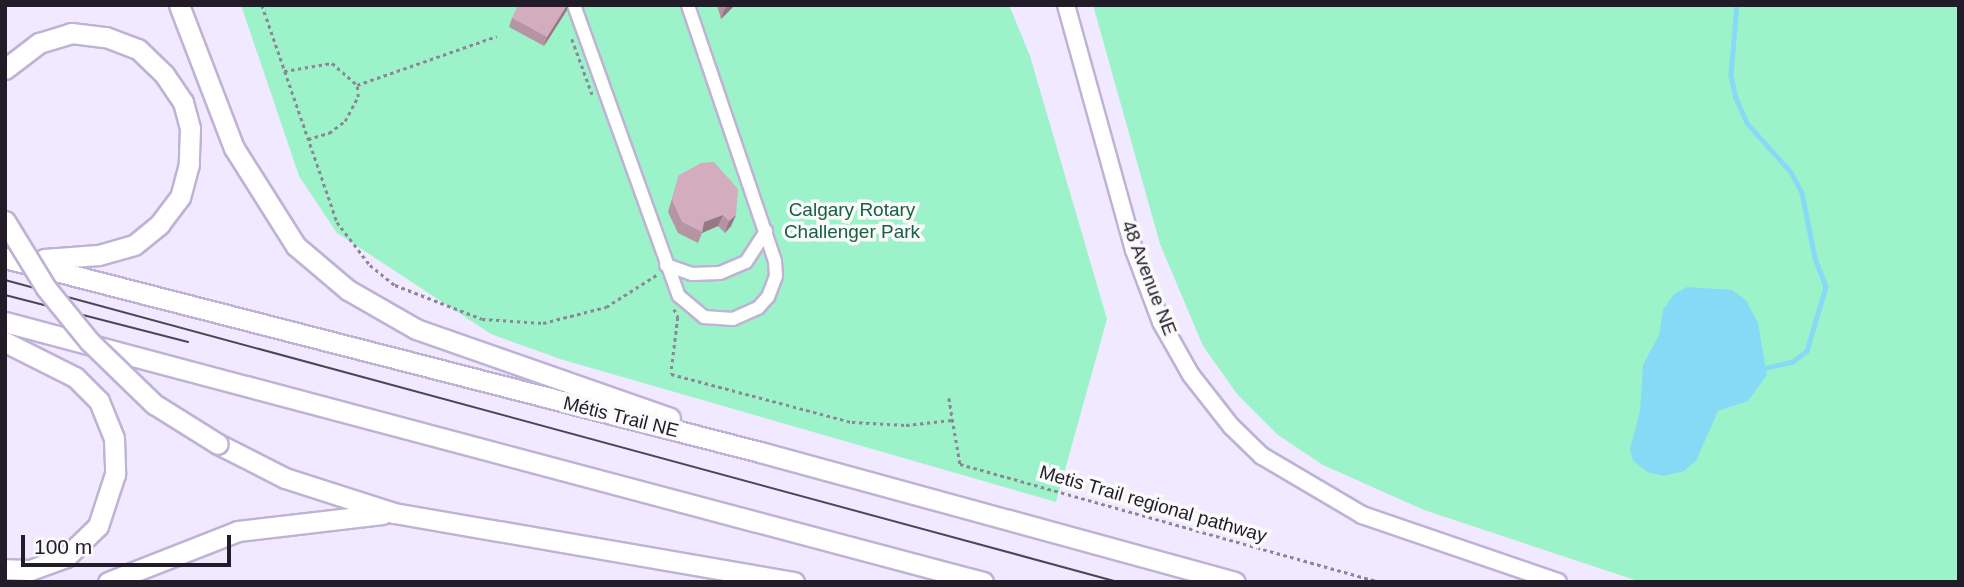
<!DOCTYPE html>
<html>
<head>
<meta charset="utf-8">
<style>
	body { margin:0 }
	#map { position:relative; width:1964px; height:587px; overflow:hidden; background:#f1e9ff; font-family:Helvetica,sans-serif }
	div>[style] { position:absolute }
	.green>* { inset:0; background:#9df3c9 }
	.water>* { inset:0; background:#87daf5 }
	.stream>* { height:4.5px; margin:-2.25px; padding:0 2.25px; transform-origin:2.25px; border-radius:2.25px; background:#87daf5 }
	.path>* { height:2.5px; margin-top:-1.25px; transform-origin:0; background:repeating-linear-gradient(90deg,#8d8697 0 3.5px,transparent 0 7px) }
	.roads { filter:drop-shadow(2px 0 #bfb3d5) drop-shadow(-2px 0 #bfb3d5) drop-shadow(0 2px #bfb3d5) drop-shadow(0 -2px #bfb3d5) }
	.minor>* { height:12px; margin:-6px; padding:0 6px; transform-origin:6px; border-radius:6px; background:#fff }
	.tertiary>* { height:16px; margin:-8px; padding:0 8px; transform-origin:8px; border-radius:8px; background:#fff }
	.primary>* { height:19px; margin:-9.5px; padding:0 9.5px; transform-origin:9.5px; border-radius:9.5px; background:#fff }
	.tram>* { height:2px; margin:-1px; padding:0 1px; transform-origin:1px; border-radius:1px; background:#4c4654 }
	.bridges { filter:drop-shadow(2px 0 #bfb3d5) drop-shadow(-2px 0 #bfb3d5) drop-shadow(0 2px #bfb3d5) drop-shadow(0 -2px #bfb3d5) }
	.primary-bridge>* { height:19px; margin:-9.5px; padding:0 9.5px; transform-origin:9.5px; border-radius:9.5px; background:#fff }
	.wall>* { inset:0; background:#b595a3 }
	.shaded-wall>* { inset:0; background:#947985 }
	.building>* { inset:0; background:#d3adbe }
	span { translate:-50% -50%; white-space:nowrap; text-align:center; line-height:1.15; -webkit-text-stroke:7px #fafafa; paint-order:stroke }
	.park-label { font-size:19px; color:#166043 }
	.street-label { font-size:19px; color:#211c28 }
	.frame { position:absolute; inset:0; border:7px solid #211c28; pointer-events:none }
	.scale { position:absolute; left:21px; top:535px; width:210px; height:32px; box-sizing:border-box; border:4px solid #211c28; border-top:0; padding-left:9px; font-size:21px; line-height:24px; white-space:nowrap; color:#211c28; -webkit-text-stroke:5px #fafafa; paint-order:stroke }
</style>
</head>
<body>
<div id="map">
	<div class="green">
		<div style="clip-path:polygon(241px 5px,1009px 5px,1030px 56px,1107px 319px,1056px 502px,560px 359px,491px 334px,337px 233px,299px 176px)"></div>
		<div style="clip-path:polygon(1093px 5px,1959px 5px,1959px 582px,1641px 582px,1424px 510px,1323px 465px,1278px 435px,1237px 394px,1203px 346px,1160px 244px)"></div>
	</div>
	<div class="water">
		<div style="clip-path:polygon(1687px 287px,1732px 290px,1746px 300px,1758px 323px,1767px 375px,1748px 401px,1718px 411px,1696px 461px,1684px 471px,1664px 476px,1647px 472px,1633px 461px,1630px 449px,1640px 411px,1643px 365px,1659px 335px,1663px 310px,1674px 294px)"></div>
	</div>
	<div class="stream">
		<div style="left:1737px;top:5px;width:70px;rotate:94.9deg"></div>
		<div style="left:1731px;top:75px;width:24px;rotate:78deg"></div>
		<div style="left:1736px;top:98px;width:27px;rotate:66deg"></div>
		<div style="left:1747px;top:123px;width:66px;rotate:48.1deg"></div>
		<div style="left:1791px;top:172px;width:24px;rotate:62deg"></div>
		<div style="left:1802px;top:193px;width:66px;rotate:78.7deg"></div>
		<div style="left:1815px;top:258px;width:31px;rotate:69deg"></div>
		<div style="left:1826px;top:287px;width:67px;rotate:106.5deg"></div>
		<div style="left:1807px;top:351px;width:18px;rotate:142deg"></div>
		<div style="left:1793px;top:362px;width:28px;rotate:167deg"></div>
	</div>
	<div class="path">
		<div style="left:262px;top:5px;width:230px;rotate:70.9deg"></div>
		<div style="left:337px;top:222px;width:54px;rotate:52.5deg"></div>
		<div style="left:370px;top:265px;width:32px;rotate:39deg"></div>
		<div style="left:395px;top:285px;width:93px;rotate:21.3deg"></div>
		<div style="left:482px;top:319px;width:61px;rotate:3.8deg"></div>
		<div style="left:543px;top:323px;width:65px;rotate:-14.3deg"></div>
		<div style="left:606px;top:307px;width:62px;rotate:-32.4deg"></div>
		<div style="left:572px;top:39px;width:59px;rotate:70deg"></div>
		<div style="left:284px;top:71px;width:49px;rotate:-9.5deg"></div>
		<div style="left:332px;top:63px;width:33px;rotate:41deg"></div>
		<div style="left:308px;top:139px;width:22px;rotate:-16deg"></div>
		<div style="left:329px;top:133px;width:20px;rotate:-37deg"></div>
		<div style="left:345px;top:121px;width:27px;rotate:-62deg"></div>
		<div style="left:358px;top:97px;width:12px;rotate:-95deg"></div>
		<div style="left:357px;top:85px;width:148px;rotate:-19.3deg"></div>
		<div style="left:674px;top:309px;width:9px;rotate:63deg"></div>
		<div style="left:678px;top:317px;width:57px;rotate:97deg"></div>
		<div style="left:671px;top:374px;width:187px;rotate:14.9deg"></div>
		<div style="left:852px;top:422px;width:54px;rotate:3.2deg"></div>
		<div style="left:906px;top:425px;width:46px;rotate:-6.2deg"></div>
		<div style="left:949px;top:398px;width:67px;rotate:80.5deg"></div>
		<div style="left:960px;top:464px;width:437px;rotate:15.7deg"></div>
	</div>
	<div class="roads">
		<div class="minor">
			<div style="left:574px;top:5px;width:309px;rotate:70.2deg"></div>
			<div style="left:679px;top:296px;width:33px;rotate:40deg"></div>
			<div style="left:704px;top:317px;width:29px;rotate:4deg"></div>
			<div style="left:733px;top:319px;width:27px;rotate:-24deg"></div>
			<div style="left:758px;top:308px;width:15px;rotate:-48deg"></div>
			<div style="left:768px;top:297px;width:22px;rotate:-69deg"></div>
			<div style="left:776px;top:276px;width:15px;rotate:-94deg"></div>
			<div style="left:775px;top:261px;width:270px;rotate:-108.8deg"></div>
			<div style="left:666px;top:265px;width:28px;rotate:19deg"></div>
			<div style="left:692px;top:274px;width:28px;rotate:-2deg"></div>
			<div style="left:720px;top:273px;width:28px;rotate:-23deg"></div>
			<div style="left:746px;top:262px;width:37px;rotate:-57deg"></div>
		</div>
		<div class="tertiary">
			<div style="left:1066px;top:5px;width:254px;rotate:74.5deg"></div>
			<div style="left:1134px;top:250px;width:77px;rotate:69.4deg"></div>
			<div style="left:1161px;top:322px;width:61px;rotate:60.5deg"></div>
			<div style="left:1191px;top:375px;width:65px;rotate:51.9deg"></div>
			<div style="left:1231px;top:426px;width:43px;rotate:44.1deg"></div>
			<div style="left:1262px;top:456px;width:116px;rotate:30.5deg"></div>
			<div style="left:1362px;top:515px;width:207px;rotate:18.9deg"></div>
		</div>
		<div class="primary">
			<div style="left:179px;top:5px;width:153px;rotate:69deg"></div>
			<div style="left:234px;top:148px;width:116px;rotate:57.7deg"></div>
			<div style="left:296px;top:246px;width:68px;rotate:40.2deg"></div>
			<div style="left:348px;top:290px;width:78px;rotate:29.8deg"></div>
			<div style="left:416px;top:329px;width:269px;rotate:19.3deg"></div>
			<div style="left:5px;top:69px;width:43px;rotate:-37.4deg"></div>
			<div style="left:39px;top:43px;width:34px;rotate:-17deg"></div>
			<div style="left:71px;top:33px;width:35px;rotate:7deg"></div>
			<div style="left:106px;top:37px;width:34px;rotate:21deg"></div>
			<div style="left:138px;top:49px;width:36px;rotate:44deg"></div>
			<div style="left:164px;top:74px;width:34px;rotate:56deg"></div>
			<div style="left:183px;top:102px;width:27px;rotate:75deg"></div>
			<div style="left:190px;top:128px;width:36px;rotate:92deg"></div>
			<div style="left:189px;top:164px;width:34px;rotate:105deg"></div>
			<div style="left:180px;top:197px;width:34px;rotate:127deg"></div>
			<div style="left:160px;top:224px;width:33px;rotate:141deg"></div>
			<div style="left:134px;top:245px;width:37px;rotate:164deg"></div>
			<div style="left:98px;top:255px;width:54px;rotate:175.8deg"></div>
			<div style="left:5px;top:258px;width:780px;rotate:14.41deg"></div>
			<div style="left:760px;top:452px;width:492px;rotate:15.3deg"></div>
			<div style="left:5px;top:322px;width:1012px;rotate:14.89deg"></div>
			<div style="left:5px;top:342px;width:78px;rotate:26.6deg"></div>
			<div style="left:75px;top:377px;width:34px;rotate:45deg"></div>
			<div style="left:99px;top:401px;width:40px;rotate:68deg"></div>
			<div style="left:114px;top:438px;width:36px;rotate:88deg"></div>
			<div style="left:115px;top:474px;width:55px;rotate:108.1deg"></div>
			<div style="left:98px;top:526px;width:45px;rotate:135.9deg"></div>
			<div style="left:66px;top:557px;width:38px;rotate:160deg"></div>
			<div style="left:30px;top:570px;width:25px;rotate:-178deg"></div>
			<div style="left:218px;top:444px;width:75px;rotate:26.9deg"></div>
			<div style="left:285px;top:478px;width:114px;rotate:17.8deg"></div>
			<div style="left:394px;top:513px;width:406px;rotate:9.8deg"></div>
			<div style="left:108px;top:582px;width:140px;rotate:-21.4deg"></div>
			<div style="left:238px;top:531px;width:145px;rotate:-6.7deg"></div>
		</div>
	</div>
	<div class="tram">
		<div style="left:5px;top:280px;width:1153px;rotate:15.18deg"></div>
		<div style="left:5px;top:295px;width:189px;rotate:14.4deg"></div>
	</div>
	<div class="bridges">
		<div class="primary-bridge">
			<div style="left:5px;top:221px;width:79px;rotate:58.5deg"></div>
			<div style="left:46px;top:288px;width:68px;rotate:50.9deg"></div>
			<div style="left:89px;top:341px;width:91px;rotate:44.1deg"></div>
			<div style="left:154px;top:404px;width:75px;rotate:32deg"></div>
		</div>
	</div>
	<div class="wall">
		<div style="clip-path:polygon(717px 5px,735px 5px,721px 19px)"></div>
		<div style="clip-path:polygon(567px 10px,544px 46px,509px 27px,512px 18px)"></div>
		<div style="clip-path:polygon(679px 175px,736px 215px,731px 226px,725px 233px,718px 226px,702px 233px,698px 243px,678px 233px,668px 212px)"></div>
	</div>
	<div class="shaded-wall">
		<div style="clip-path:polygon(567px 5px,568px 5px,567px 10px,544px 46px,547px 37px)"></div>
		<div style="clip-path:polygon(729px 5px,735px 5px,721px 19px,724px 10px)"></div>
		<div style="clip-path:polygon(723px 215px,718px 226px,702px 233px,704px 222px)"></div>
		<div style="clip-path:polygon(736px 215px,731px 226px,725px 233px,729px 221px)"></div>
	</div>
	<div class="building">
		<div style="clip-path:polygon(518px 5px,567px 5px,547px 37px,512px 18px)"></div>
		<div style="clip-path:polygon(714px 162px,738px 189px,736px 215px,729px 221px,723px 215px,704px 222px,702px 232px,682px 222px,672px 200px,679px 175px,701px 163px)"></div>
	</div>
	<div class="park-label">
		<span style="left:852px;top:221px">Calgary Rotary<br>Challenger Park</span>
	</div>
	<div class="street-label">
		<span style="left:1149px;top:278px;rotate:69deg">48 Avenue NE</span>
		<span style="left:621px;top:417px;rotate:14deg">Métis Trail NE</span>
		<span style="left:1153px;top:504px;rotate:16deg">Metis Trail regional pathway</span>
	</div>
	<div class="frame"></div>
	<div class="scale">100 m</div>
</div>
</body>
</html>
